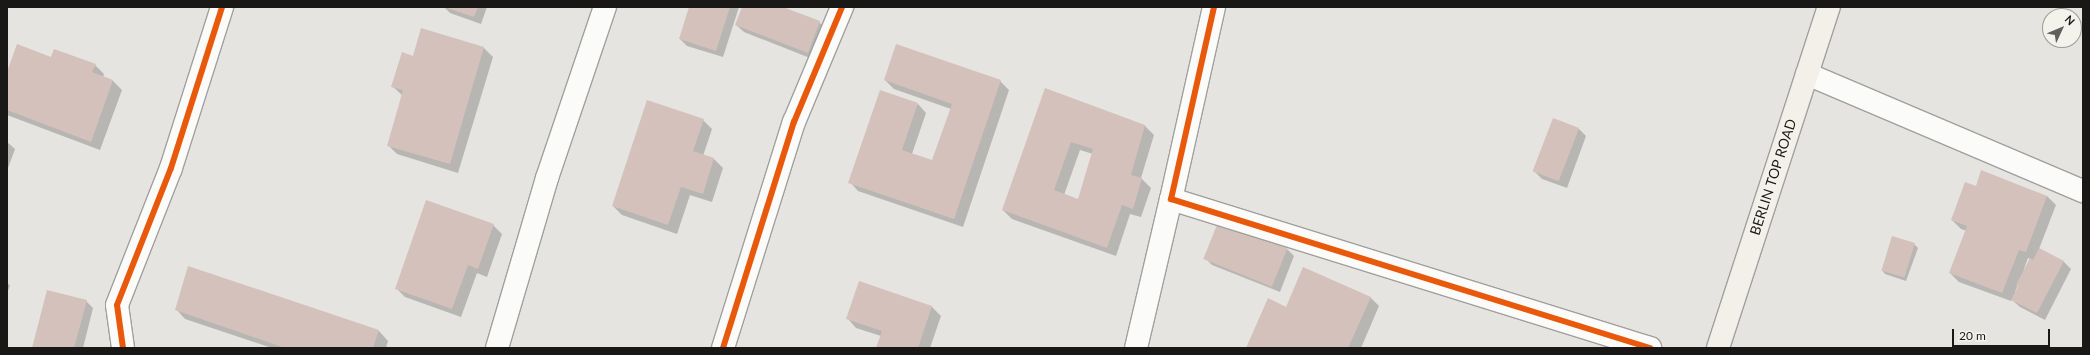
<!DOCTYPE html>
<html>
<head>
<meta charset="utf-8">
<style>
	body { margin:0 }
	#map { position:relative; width:2090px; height:355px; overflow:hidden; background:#e5e4e0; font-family:Lato,sans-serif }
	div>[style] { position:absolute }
	.shadow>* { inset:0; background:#0003 }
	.building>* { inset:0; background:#d4c1bb; transform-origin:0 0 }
	.roads { filter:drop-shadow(1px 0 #a1a09d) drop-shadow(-1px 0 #a1a09d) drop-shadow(0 1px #a1a09d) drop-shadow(0 -1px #a1a09d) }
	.street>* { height:22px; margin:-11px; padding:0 11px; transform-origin:11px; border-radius:11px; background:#fbfbfa }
	.secondary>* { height:22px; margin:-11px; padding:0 11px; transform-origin:11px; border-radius:11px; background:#f3efe9 }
	.cycleway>* { height:6px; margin:-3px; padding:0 3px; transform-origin:3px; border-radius:3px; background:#e8590c }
	span { translate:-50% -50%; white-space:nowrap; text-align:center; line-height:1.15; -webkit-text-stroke:3px #f4f3eb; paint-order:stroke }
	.street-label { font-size:14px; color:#191816 }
	.frame { position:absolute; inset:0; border:8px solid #191816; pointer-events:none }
	.north { position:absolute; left:2042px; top:8px; width:40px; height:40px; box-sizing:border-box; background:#f4f3eb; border:1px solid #9c9b96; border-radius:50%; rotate:46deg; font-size:11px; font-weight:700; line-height:16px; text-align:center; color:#191816 }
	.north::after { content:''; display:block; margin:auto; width:14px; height:18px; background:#605f5d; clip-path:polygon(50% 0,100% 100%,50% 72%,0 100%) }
	.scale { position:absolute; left:1952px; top:329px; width:98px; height:18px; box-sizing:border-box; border:2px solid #191816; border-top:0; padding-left:5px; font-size:12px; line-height:14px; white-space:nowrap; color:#191816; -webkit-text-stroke:3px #f4f3eb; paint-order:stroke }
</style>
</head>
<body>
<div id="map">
	<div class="shadow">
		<div style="clip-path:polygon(444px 7px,487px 7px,481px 24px,450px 13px)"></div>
		<div style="clip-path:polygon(690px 7px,739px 7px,723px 57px,687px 46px,680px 39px)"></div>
		<div style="clip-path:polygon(743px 7px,781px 7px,819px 22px,826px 29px,815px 60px,744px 32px,736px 25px)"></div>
		<div style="clip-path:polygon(422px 30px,484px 48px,493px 57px,458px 173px,397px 154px,388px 145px,403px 96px,392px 86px,414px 57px)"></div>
		<div style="clip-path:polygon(52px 58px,95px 65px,104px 74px,103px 77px,113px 81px,122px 90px,100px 150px,7px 115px,7px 75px)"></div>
		<div style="clip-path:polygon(885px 80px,1000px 81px,1009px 90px,963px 227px,858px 191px,850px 182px,918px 104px,926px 113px,912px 154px,933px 161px,951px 109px,894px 89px)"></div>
		<div style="clip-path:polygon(evenodd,1045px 90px,1145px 126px,1154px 135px,1141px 178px,1151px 188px,1141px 217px,1130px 214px,1116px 256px,1012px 219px,1003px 210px,1045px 90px,1080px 150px,1093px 154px,1079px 200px,1064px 195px,1080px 150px)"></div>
		<div style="clip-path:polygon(703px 120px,712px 129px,703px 156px,714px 159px,723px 168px,712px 202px,690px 195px,677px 234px,622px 215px,613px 206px)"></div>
		<div style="clip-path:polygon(1579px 129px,1586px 136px,1567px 188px,1542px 179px,1535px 172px)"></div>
		<div style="clip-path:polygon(7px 142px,15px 149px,7px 171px)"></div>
		<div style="clip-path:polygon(evenodd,1976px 187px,2047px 196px,2056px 205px,2039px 249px,2063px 261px,2071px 269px,2045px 320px,2020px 307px,2012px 300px,2011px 301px,1959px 282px,1950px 273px,1967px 231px,1961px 229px,1952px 220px,1976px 187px,2028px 258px,2030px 259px,2025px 270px,2024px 269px,2028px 258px,1976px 187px,2018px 284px,2019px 286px,2016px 292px,2015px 292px,2018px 284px)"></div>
		<div style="clip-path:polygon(493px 225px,502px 234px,487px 277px,477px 273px,461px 317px,405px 297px,396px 288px)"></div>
		<div style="clip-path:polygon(1914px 244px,1918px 248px,1906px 281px,1885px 274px,1882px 270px)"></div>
		<div style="clip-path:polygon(1287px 249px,1294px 256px,1280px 292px,1212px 265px,1205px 258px)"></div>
		<div style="clip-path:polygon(189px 267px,379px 331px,388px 341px,386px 348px,272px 348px,185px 319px,176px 309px)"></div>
		<div style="clip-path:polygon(7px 282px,10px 286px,7px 293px)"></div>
		<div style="clip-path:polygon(860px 282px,932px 307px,941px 316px,930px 348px,877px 348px,881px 336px,856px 328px,848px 319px)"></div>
		<div style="clip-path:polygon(1370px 297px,1379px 306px,1361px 348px,1247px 348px,1286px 308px)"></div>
		<div style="clip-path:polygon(86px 301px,93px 308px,83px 348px,33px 348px)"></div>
	</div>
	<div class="building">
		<div style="clip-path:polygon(444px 7px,478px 7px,474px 17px)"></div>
		<div style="clip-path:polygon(689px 7px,730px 7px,716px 51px,679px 39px)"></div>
		<div style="clip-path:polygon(742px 7px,783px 7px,820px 21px,808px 53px,735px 25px)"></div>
		<div style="clip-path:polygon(421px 28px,484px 47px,450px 164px,387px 146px,403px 90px,391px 87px,402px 52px,413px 56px)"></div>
		<div style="clip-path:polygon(17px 44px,51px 57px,54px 49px,96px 64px,92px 72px,113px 80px,91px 142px,7px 110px,7px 72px)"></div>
		<div style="clip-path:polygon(896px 44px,1001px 80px,954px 219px,848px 183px,880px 90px,918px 103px,902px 150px,932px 160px,952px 104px,884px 80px)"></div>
		<div style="clip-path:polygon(evenodd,1045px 88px,1145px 125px,1131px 175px,1142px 178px,1133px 209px,1122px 205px,1107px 248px,1002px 210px,1045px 88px,1071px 142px,1093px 149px,1078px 199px,1054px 190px,1071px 142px)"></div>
		<div style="clip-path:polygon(647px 100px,704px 119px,693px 151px,714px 158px,703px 194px,681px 187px,668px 225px,612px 206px)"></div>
		<div style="left:1553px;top:118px;width:28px;height:57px;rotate:21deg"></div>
		<div style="clip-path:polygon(1981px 170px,2047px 196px,2026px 252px,2019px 250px,2002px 293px,1949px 273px,1967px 226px,1951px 220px,1965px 182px,1976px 186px)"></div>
		<div style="clip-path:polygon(426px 200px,494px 224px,478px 269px,468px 265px,452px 309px,395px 289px)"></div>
		<div style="left:1219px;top:220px;width:74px;height:42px;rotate:22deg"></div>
		<div style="left:1892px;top:236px;width:24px;height:36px;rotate:17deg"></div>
		<div style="clip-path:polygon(2039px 248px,2064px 261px,2037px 313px,2011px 300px,2018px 286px,2016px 285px,2030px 258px,2033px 260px)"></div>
		<div style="clip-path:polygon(188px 266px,379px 330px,373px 348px,285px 348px,175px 310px)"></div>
		<div style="clip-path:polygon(1303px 267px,1371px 297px,1348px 348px,1246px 348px,1268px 298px,1286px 307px)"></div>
		<div style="clip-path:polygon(859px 281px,932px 306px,918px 348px,876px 348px,882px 331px,846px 319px)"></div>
		<div style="clip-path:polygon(47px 290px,87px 300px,74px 348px,32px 348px)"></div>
	</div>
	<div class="roads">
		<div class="street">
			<div style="left:1214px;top:7px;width:197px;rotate:102.6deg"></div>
			<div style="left:1171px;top:199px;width:502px;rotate:17.28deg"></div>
			<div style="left:1807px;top:74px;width:300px;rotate:23deg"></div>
			<div style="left:123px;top:348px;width:43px;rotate:-97.9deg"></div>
			<div style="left:117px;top:305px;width:147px;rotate:-68.5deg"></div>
			<div style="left:171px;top:168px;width:169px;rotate:-72.4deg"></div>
			<div style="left:497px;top:348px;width:177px;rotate:-73.6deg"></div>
			<div style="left:547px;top:178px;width:181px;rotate:-71.3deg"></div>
			<div style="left:723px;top:348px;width:237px;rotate:-72.6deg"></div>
			<div style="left:794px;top:122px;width:125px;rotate:-67.3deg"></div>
			<div style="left:1136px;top:348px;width:153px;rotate:-76.8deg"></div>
		</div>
		<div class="secondary">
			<div style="left:1718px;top:348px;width:359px;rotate:-72deg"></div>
		</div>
	</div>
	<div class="cycleway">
		<div style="left:1214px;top:7px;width:197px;rotate:102.6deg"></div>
		<div style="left:1171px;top:199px;width:502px;rotate:17.28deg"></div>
		<div style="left:123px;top:348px;width:43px;rotate:-97.9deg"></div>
		<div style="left:117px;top:305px;width:147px;rotate:-68.5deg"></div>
		<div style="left:171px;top:168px;width:169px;rotate:-72.4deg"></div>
		<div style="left:723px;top:348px;width:237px;rotate:-72.6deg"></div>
		<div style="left:794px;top:122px;width:125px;rotate:-67.3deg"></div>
	</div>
	<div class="street-label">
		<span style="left:1773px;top:177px;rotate:-72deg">BERLIN TOP ROAD</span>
	</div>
	<div class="frame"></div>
	<div class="north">N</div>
	<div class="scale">20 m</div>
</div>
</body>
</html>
